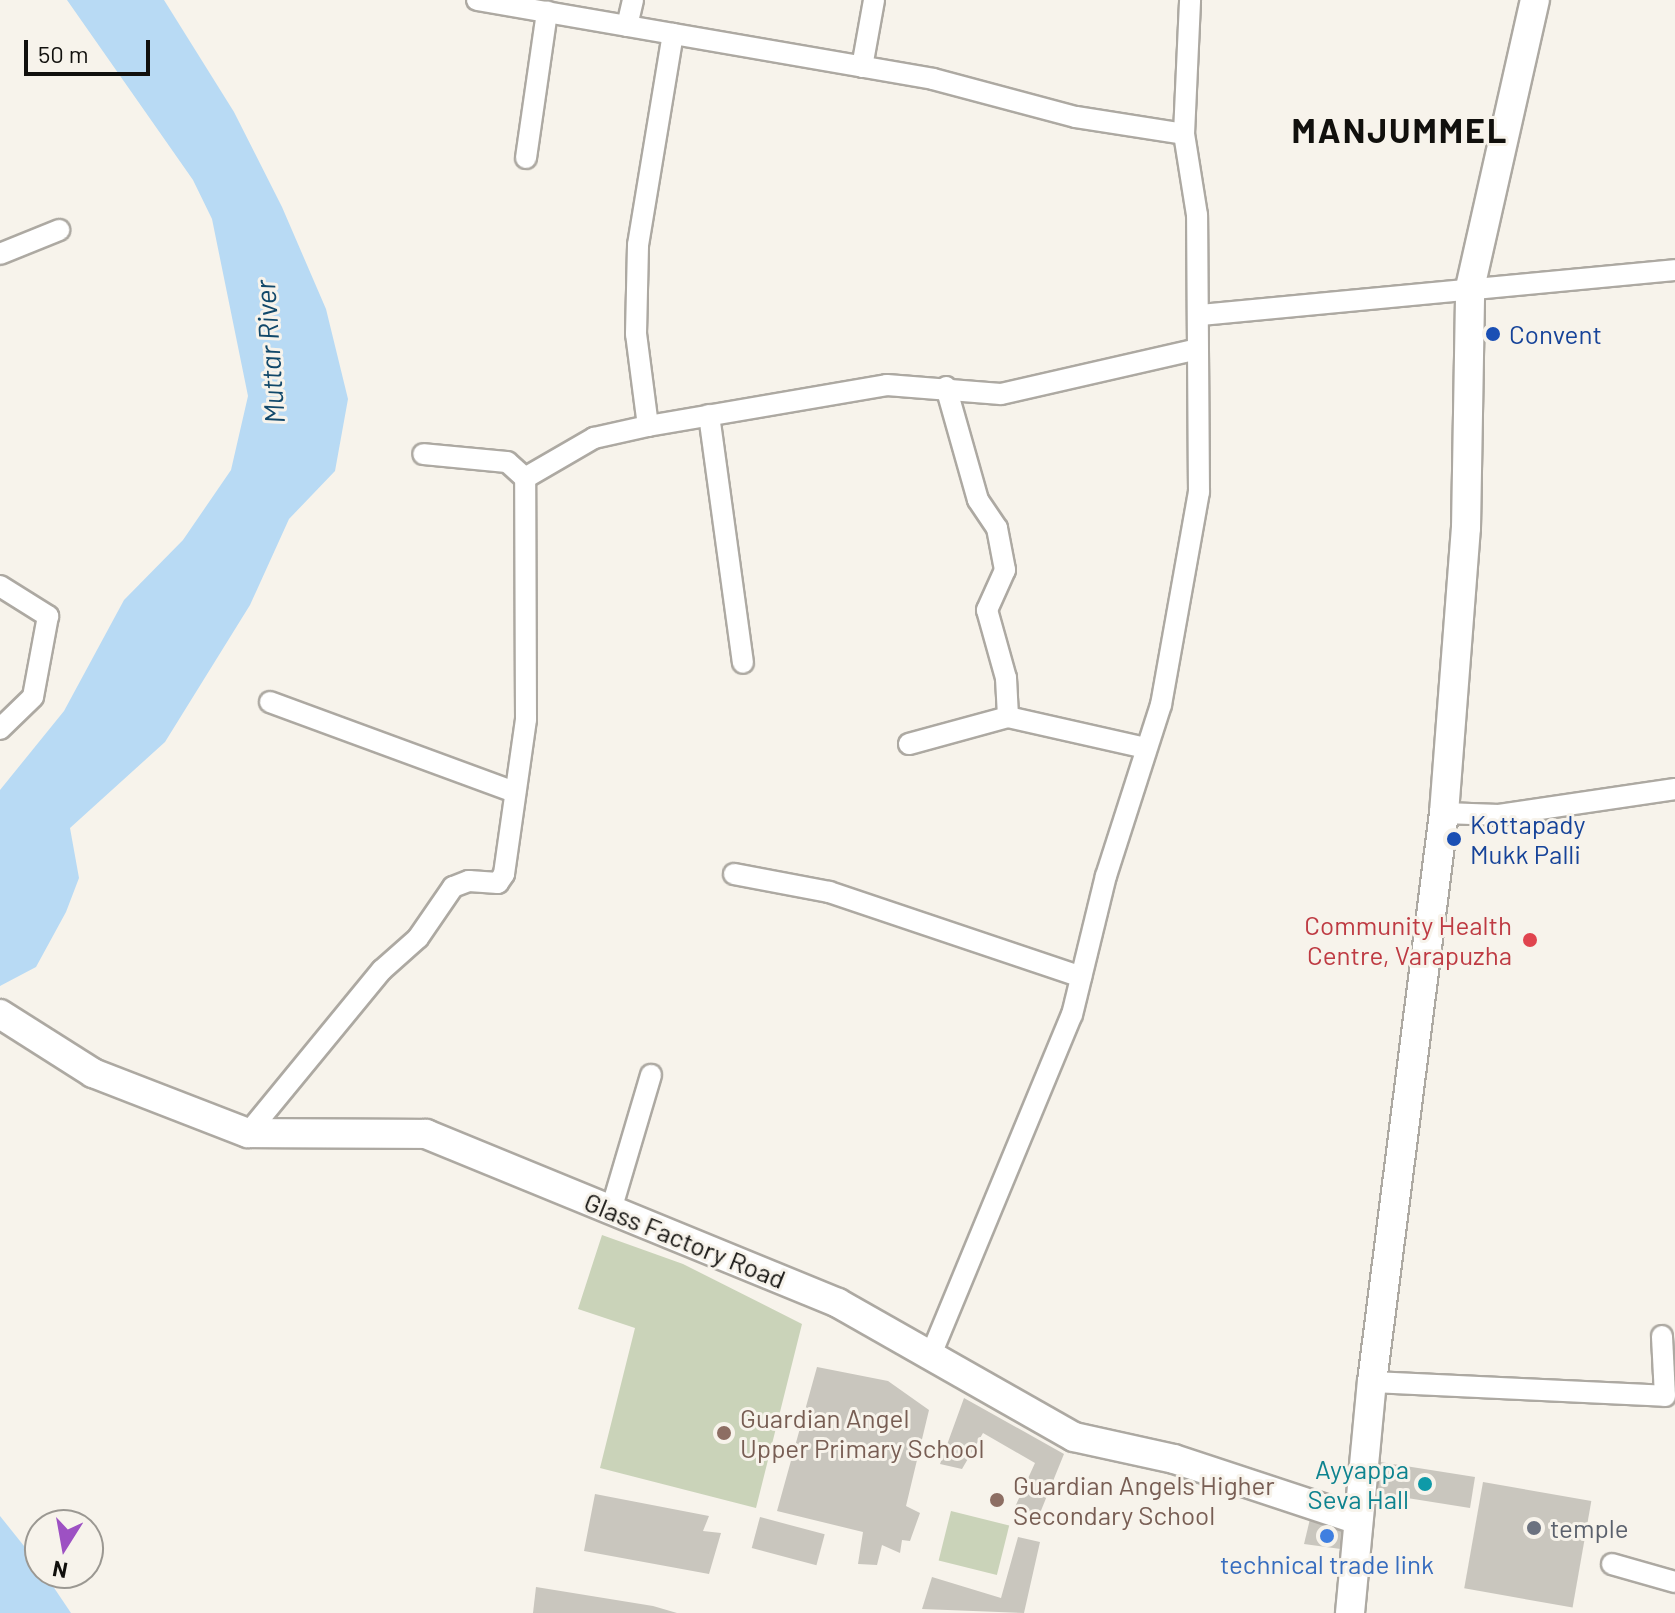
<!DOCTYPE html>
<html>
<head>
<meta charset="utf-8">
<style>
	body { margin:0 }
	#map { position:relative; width:1675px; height:1613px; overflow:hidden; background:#f7f3eb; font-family:Barlow,sans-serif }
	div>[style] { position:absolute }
	.green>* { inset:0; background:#cad3b9; transform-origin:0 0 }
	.water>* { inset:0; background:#b8daf4 }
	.building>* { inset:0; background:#c9c6be; transform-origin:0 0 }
	.roads { filter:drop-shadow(2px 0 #ada9a2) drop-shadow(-2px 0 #ada9a2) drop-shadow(0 2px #ada9a2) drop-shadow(0 -2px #ada9a2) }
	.minor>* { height:20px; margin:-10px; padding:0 10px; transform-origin:10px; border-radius:10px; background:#fff }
	.secondary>* { height:28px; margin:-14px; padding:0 14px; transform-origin:14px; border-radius:14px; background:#fff }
	.dots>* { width:22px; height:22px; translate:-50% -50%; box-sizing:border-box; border:4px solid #f7f3eb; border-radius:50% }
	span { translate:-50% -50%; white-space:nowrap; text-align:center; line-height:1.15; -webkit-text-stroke:6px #f7f3eb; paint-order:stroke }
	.transit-label { font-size:26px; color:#164399 }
	.left { translate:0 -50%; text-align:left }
	.health-label { font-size:26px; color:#be3a42 }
	.right { translate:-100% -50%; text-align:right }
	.street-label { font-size:26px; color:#11100d }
	.education-label { font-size:26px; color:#785e54 }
	.culture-label { font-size:26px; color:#0d838f }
	.worship-label { font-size:26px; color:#5b616d }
	.shop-label { font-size:26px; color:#366cbe }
	.water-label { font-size:28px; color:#11486a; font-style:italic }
	.district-label { font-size:34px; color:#11100d; font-weight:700; letter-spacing:2px }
	.north { position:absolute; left:24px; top:1509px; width:80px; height:80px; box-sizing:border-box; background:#f7f3eb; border:2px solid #9b9892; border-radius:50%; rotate:191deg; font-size:22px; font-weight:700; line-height:32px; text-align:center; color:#11100d }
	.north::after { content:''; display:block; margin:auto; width:28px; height:36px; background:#9d51c3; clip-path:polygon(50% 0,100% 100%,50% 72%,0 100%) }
	.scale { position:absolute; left:24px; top:40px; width:126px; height:36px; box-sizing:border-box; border:4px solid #11100d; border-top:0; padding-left:10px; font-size:24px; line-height:28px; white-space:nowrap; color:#11100d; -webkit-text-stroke:6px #f7f3eb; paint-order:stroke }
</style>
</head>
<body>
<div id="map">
	<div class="green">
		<div style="clip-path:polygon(602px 1235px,683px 1264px,802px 1324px,756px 1508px,600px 1468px,635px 1328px,578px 1309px)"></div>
		<div style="left:951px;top:1511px;width:60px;height:51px;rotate:14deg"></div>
	</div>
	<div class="water">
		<div style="clip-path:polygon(67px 0,164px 0,234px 112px,282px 207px,326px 309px,348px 399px,335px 471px,289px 519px,250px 605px,165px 742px,70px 828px,79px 878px,66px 912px,36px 967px,0 986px,0 790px,64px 711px,124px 600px,183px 540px,231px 470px,248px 396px,212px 219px,193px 180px)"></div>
		<div style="clip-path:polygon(0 1516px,36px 1561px,71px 1613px,0 1613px)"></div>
	</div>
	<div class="building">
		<div style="clip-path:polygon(817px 1367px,888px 1381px,929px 1410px,906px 1506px,920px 1513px,910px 1541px,902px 1540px,900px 1553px,882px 1545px,877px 1565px,858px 1564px,863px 1532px,777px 1511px)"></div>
		<div style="clip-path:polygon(964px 1398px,1064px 1454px,1038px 1518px,1015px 1507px,1035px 1463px,983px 1433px,962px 1469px,940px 1464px)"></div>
		<div style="clip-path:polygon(1380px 1462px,1475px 1477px,1470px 1508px,1382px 1494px,1376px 1490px)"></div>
		<div style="left:1483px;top:1482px;width:110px;height:108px;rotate:10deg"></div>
		<div style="clip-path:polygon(595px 1494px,709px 1516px,703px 1531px,721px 1533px,709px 1574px,584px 1551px)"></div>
		<div style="left:760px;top:1517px;width:67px;height:32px;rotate:15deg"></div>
		<div style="clip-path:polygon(1310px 1519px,1349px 1528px,1348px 1550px,1304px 1544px)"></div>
		<div style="clip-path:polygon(1018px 1537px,1040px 1542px,1024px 1613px,922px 1609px,932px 1577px,1001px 1598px)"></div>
		<div style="clip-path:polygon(536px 1587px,653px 1606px,677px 1613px,533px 1613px)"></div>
	</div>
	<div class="roads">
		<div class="minor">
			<div style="left:477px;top:0;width:463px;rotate:9.8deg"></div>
			<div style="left:933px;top:79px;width:148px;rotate:14.9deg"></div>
			<div style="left:1076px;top:117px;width:109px;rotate:8.9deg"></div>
			<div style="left:627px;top:26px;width:27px;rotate:-77deg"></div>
			<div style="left:862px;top:67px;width:68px;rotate:-79.8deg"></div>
			<div style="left:526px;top:158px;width:148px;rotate:-81.8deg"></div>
			<div style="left:0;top:254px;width:64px;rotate:-22.1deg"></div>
			<div style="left:1200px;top:315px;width:477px;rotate:-5.4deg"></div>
			<div style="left:946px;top:387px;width:117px;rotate:74.2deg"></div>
			<div style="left:978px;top:500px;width:34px;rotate:56deg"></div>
			<div style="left:997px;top:528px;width:43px;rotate:79.2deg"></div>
			<div style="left:1005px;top:570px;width:44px;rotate:114.2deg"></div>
			<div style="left:987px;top:610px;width:71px;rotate:74.4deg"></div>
			<div style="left:1006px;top:678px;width:39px;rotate:87deg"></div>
			<div style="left:709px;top:415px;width:250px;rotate:82.2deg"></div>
			<div style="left:648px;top:426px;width:93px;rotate:-97.4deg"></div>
			<div style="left:636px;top:334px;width:89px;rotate:-88.7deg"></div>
			<div style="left:638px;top:245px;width:214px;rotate:-80.6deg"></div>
			<div style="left:525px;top:478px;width:80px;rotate:-30.1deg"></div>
			<div style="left:594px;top:438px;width:55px;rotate:-12.5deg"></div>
			<div style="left:648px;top:426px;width:242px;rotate:-9.7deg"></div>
			<div style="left:887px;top:385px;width:114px;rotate:4.5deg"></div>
			<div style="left:1001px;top:394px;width:201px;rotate:-12.9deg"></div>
			<div style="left:0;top:586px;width:57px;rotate:32deg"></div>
			<div style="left:48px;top:616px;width:82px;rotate:100.5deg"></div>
			<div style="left:33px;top:697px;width:46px;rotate:135.9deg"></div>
			<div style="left:270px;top:702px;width:261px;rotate:20.2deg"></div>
			<div style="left:909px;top:744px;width:103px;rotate:-15.3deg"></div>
			<div style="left:1008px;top:717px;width:141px;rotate:12.7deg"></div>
			<div style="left:1444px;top:813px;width:55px;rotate:2.1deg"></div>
			<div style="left:1499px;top:815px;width:178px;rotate:-8.4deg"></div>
			<div style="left:734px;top:874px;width:97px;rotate:10.7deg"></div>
			<div style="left:829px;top:892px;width:266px;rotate:18.6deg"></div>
			<div style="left:248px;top:1133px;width:211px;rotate:-50.6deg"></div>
			<div style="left:382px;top:970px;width:48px;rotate:-41.6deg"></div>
			<div style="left:418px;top:938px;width:62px;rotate:-55.5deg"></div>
			<div style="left:453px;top:887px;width:17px;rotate:-21deg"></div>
			<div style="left:469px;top:881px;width:29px;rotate:4deg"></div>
			<div style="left:498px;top:883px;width:11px;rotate:-56deg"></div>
			<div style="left:504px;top:874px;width:157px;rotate:-81.9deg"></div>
			<div style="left:526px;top:719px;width:241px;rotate:-90.2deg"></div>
			<div style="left:525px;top:478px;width:24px;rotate:-138deg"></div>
			<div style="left:507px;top:462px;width:84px;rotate:-174.6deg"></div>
			<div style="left:611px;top:1210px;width:141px;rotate:-73.5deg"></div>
			<div style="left:930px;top:1357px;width:370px;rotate:-67.5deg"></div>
			<div style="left:1072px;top:1015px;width:143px;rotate:-76.3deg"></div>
			<div style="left:1106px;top:876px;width:180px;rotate:-72.2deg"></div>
			<div style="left:1161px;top:705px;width:216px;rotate:-79.9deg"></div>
			<div style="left:1199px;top:492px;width:277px;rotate:-90.4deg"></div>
			<div style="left:1197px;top:215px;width:82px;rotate:-99.1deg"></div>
			<div style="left:1184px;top:134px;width:134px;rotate:-87.4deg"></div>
			<div style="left:1372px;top:1382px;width:293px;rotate:2.7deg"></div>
			<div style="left:1665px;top:1396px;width:60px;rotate:-92.9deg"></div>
			<div style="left:1612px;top:1564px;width:66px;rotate:15.9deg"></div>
		</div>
		<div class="secondary">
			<div style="left:0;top:1014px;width:110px;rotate:32.4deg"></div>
			<div style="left:93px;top:1073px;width:166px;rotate:21.2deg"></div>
			<div style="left:248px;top:1133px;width:178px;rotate:0.3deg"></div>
			<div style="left:426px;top:1134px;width:445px;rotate:22.3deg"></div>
			<div style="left:838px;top:1303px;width:271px;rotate:29.6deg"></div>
			<div style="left:1074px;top:1437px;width:102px;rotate:12.4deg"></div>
			<div style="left:1174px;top:1459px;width:194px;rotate:18.3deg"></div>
			<div style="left:1350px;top:1613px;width:232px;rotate:-84.6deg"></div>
			<div style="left:1372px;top:1382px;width:574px;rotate:-82.79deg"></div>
			<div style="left:1444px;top:813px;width:286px;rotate:-85.6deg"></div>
			<div style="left:1466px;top:528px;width:240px;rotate:-89deg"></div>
			<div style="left:1470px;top:288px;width:295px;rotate:-77.3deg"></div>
		</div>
	</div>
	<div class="dots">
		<div style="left:1493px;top:334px;background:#1a4fb4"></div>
		<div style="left:1454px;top:839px;background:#1a4fb4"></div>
		<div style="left:1530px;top:940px;background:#e0444e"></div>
		<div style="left:724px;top:1433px;background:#8d6e63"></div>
		<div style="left:1425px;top:1484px;background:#0f9aa8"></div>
		<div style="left:997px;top:1500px;background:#8d6e63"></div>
		<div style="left:1534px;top:1528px;background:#6b7280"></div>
		<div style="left:1327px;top:1536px;background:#3f7fe0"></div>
	</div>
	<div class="transit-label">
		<span class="left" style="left:1509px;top:334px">Convent</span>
		<span class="left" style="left:1470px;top:839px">Kottapady<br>Mukk Palli</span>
	</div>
	<div class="health-label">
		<span class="right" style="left:1512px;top:940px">Community Health<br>Centre, Varapuzha</span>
	</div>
	<div class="street-label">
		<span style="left:685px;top:1240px;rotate:22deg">Glass Factory Road</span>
	</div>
	<div class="education-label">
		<span class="left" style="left:740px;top:1433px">Guardian Angel<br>Upper Primary School</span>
		<span class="left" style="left:1013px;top:1500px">Guardian Angels Higher<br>Secondary School</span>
	</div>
	<div class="culture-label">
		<span class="right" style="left:1409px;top:1484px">Ayyappa<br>Seva Hall</span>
	</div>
	<div class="worship-label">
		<span class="left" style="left:1550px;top:1528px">temple</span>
	</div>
	<div class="shop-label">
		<span style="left:1327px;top:1564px">technical trade link</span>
	</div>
	<div class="water-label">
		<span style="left:269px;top:352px;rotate:-94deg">Muttar River</span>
	</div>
	<div class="district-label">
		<span style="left:1400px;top:130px">MANJUMMEL</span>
	</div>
	<div class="north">N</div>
	<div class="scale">50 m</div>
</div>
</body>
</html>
